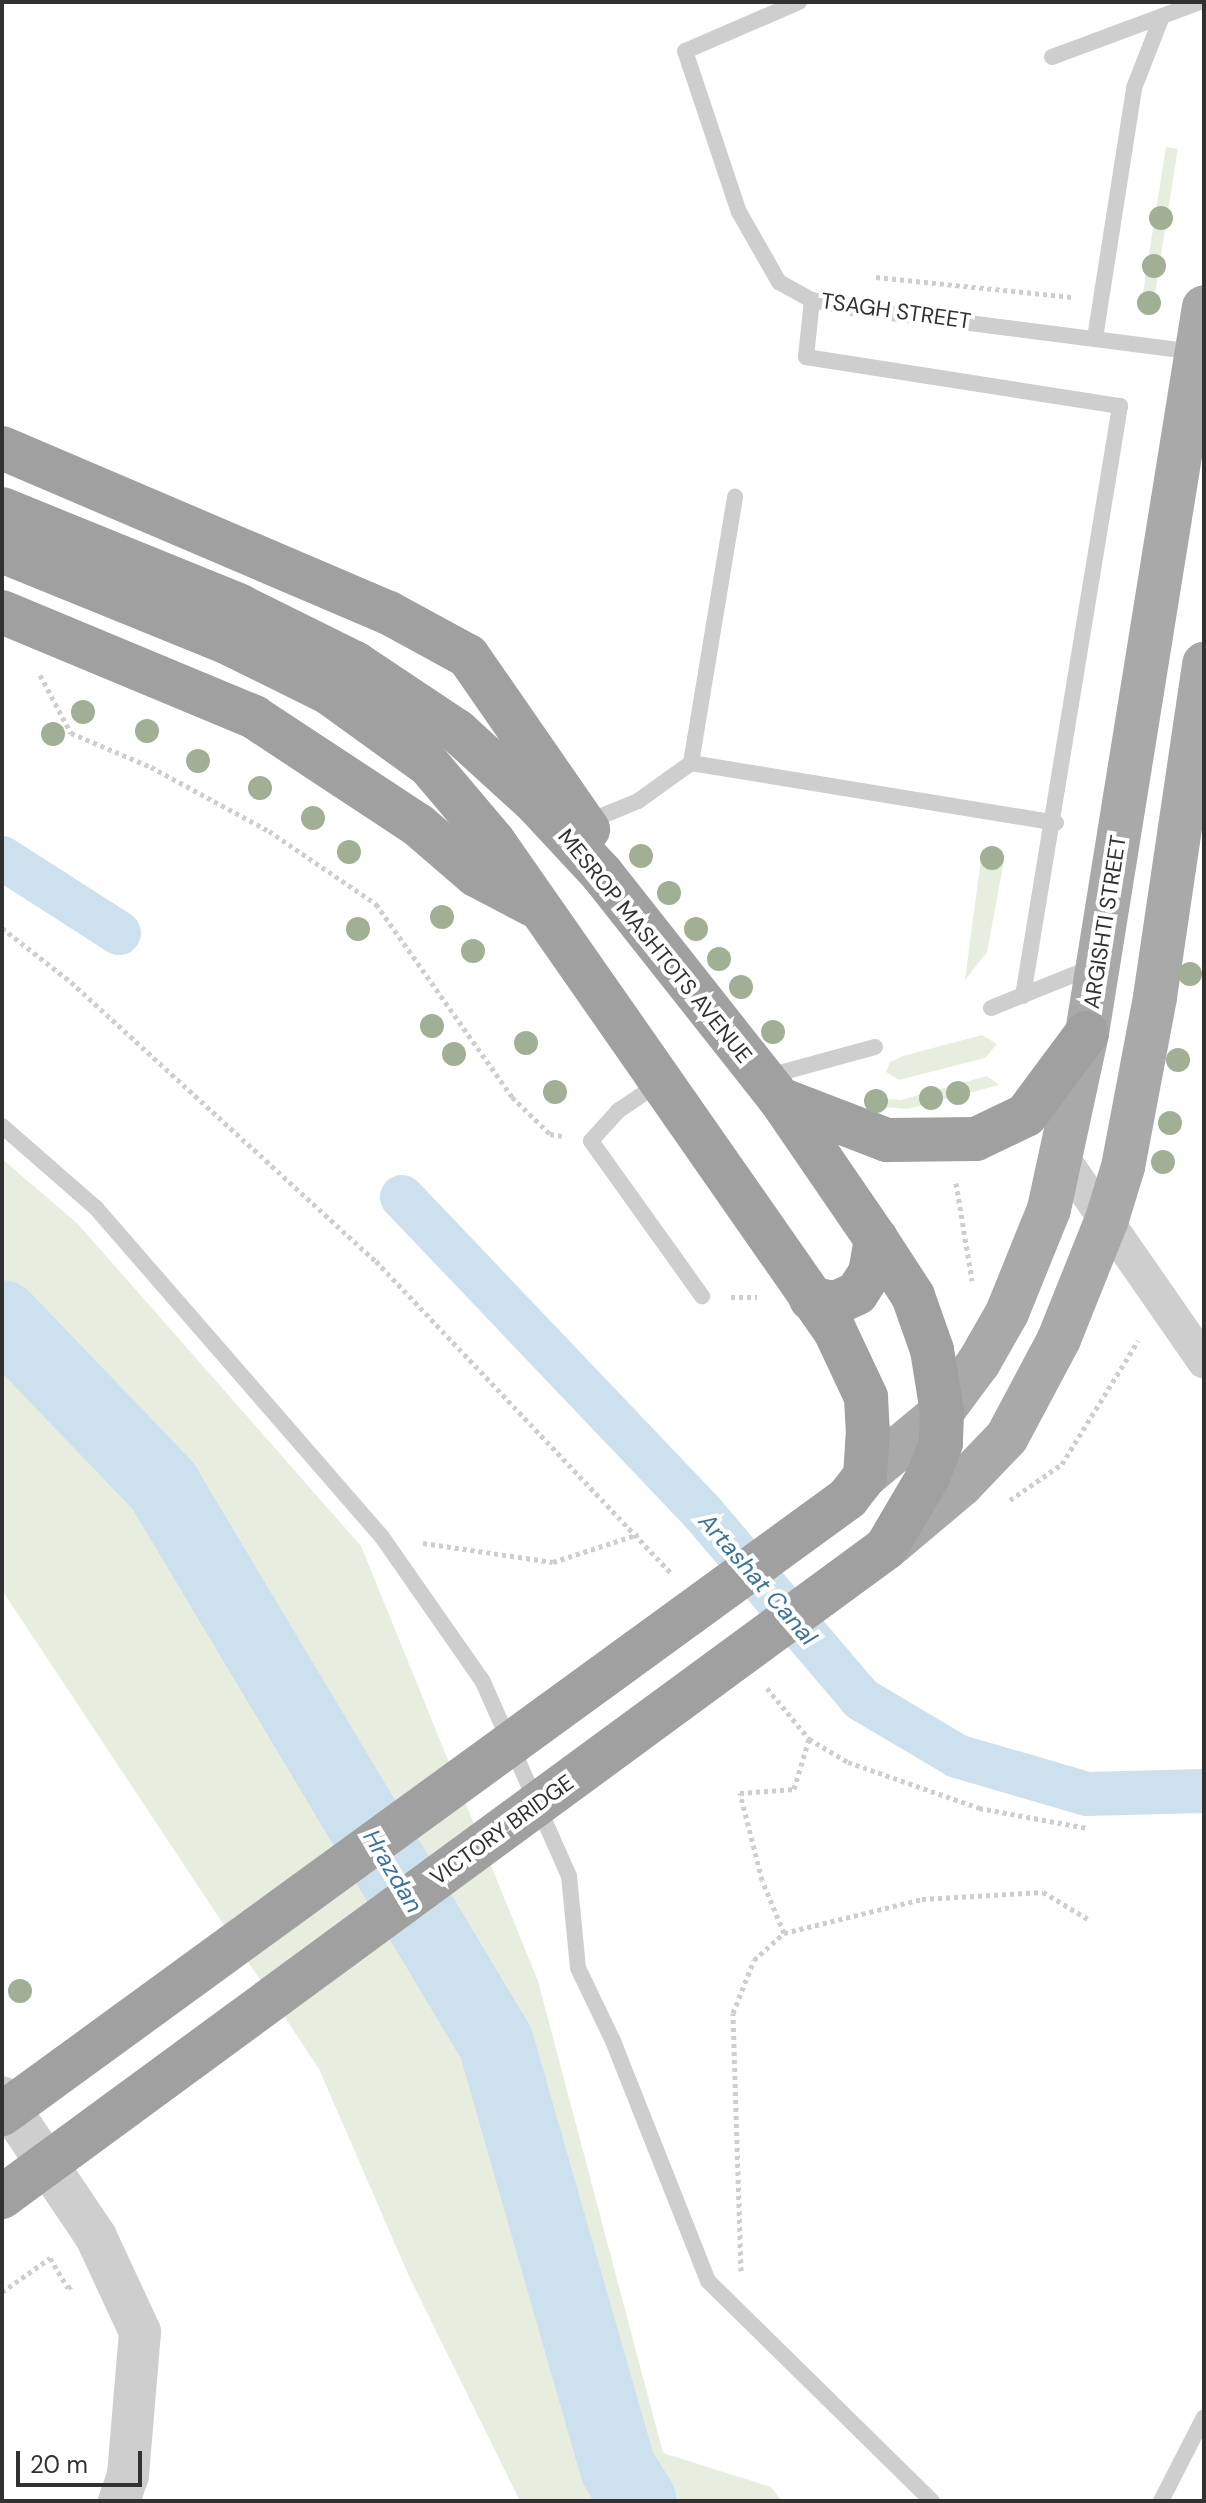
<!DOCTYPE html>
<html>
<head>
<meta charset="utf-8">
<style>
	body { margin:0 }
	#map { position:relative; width:1206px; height:2503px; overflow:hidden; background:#fff; font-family:"DM Sans",sans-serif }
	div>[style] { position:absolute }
	.green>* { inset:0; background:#e7eee0; transform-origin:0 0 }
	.canal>* { height:44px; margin:-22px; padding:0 22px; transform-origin:22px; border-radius:22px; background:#cce0ee }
	.river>* { height:76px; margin:-38px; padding:0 38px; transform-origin:38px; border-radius:38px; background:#cce0ee }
	.path>* { height:5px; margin-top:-2.5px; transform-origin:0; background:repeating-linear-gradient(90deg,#cecece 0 4px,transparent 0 8px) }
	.service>* { height:16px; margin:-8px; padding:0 8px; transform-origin:8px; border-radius:8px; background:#cecece }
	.minor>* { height:34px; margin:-17px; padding:0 17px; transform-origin:17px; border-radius:17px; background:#cecece }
	.tertiary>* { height:42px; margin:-21px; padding:0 21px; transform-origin:21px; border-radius:21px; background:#cecece }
	.primary>* { height:44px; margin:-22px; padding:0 22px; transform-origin:22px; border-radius:22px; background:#a9a9a9 }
	.trunk>* { height:44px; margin:-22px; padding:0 22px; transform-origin:22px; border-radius:22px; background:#a0a0a0 }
	.trees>* { width:24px; height:24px; margin:-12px; border-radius:50%; background:#a1b094 }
	span { translate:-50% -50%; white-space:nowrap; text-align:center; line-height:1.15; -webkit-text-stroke:8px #fff; paint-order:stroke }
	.street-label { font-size:22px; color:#313131 }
	.water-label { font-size:24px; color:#3c7397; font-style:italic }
	.frame { position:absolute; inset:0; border:4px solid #313131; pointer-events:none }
	.scale { position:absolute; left:16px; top:2451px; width:126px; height:36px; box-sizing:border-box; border:4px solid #313131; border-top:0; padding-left:10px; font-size:24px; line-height:28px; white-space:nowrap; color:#313131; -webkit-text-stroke:6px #fff; paint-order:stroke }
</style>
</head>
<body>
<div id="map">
	<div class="green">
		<div style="left:1166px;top:147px;width:12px;height:161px;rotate:9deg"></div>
		<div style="clip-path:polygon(982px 851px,1005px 855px,987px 952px,965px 980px)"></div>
		<div style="clip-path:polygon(982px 1035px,997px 1044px,985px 1058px,899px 1080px,886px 1072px,890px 1062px,903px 1056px)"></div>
		<div style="clip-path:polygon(987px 1076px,999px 1085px,908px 1109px,882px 1107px,863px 1098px,901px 1100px)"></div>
		<div style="clip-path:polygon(2px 1159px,78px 1224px,361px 1546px,538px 1981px,663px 2453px,771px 2487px,782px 2501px,520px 2501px,408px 2274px,319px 2069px,2px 1590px)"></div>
	</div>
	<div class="canal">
		<div style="left:2px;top:858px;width:139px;rotate:32.7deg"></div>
		<div style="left:402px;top:1197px;width:435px;rotate:46.4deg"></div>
		<div style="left:702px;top:1512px;width:245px;rotate:49.6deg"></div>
		<div style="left:861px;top:1699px;width:112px;rotate:30.7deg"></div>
		<div style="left:957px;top:1756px;width:135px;rotate:16.3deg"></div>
		<div style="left:1087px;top:1794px;width:117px;rotate:-1.5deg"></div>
	</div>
	<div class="river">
		<div style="left:2px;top:1318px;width:233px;rotate:46.2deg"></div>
		<div style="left:163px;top:1486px;width:649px;rotate:59.13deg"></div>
		<div style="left:496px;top:2043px;width:442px;rotate:74deg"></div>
		<div style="left:618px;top:2468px;width:39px;rotate:58deg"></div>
	</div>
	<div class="path">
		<div style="left:876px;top:277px;width:197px;rotate:5.8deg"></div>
		<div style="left:40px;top:675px;width:66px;rotate:61.9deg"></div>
		<div style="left:71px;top:733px;width:87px;rotate:23deg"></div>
		<div style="left:151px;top:767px;width:134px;rotate:28.5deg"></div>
		<div style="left:269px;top:831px;width:130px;rotate:34.3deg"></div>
		<div style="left:376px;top:904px;width:236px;rotate:54.8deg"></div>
		<div style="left:512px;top:1097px;width:53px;rotate:44.2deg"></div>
		<div style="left:550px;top:1134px;width:12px;rotate:9deg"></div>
		<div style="left:2px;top:928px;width:88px;rotate:38deg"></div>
		<div style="left:71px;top:982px;width:413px;rotate:42.5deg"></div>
		<div style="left:376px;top:1261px;width:429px;rotate:46.6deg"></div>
		<div style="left:956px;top:1183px;width:99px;rotate:80.7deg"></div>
		<div style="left:731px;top:1297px;width:26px"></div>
		<div style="left:1010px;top:1500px;width:63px;rotate:-34.7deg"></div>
		<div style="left:1062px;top:1464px;width:145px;rotate:-58.3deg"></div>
		<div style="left:423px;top:1543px;width:131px;rotate:8.3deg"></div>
		<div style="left:553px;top:1562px;width:90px;rotate:-18deg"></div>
		<div style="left:767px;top:1688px;width:66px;rotate:50.5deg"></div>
		<div style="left:809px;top:1739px;width:45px;rotate:30.5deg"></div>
		<div style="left:848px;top:1762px;width:139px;rotate:19.3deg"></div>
		<div style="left:979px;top:1808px;width:110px;rotate:10.5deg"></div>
		<div style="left:784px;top:1933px;width:57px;rotate:-112.5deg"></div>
		<div style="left:762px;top:1880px;width:90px;rotate:-104.2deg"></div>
		<div style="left:740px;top:1793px;width:54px;rotate:-4.2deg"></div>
		<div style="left:794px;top:1789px;width:52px;rotate:-73.3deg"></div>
		<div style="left:741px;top:2271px;width:258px;rotate:-91.8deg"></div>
		<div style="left:733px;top:2013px;width:57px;rotate:-68.4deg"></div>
		<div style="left:754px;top:1960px;width:40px;rotate:-42deg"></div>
		<div style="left:784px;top:1933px;width:142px;rotate:-13.8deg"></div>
		<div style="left:922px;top:1899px;width:121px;rotate:-3.3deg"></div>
		<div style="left:1043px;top:1892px;width:52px;rotate:31deg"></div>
		<div style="left:2px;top:2292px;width:59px;rotate:-35.3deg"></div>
		<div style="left:50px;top:2258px;width:35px;rotate:59deg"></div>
		<div style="left:68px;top:2288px;width:6px;rotate:-31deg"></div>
	</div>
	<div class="service">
		<div style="left:799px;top:2px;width:124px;rotate:156.7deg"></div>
		<div style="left:685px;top:51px;width:170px;rotate:71.5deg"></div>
		<div style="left:739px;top:212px;width:81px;rotate:60.3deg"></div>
		<div style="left:779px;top:282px;width:38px;rotate:29deg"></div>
		<div style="left:812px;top:300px;width:41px;rotate:11.3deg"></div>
		<div style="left:852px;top:308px;width:345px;rotate:7.3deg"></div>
		<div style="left:1052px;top:57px;width:158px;rotate:-20.4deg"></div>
		<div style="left:812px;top:300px;width:57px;rotate:96deg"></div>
		<div style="left:806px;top:357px;width:318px;rotate:8.9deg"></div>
		<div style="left:1120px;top:406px;width:598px;rotate:99.34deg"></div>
		<div style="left:1095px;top:338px;width:253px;rotate:-81.1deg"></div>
		<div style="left:1134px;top:88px;width:77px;rotate:-68.7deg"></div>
		<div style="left:691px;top:763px;width:370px;rotate:9.3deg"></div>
		<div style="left:587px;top:822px;width:55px;rotate:-22.4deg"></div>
		<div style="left:638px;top:801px;width:65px;rotate:-35.6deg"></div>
		<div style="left:691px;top:763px;width:270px;rotate:-80.6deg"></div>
		<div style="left:991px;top:1008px;width:110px;rotate:-21.9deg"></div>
		<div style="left:765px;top:1077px;width:114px;rotate:-15.3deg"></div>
		<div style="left:659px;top:1083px;width:50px;rotate:145.7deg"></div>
		<div style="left:618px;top:1111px;width:40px;rotate:132deg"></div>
		<div style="left:591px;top:1141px;width:191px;rotate:54.4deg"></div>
		<div style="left:2px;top:1126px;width:125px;rotate:41.1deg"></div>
		<div style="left:96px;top:1208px;width:436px;rotate:49deg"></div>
		<div style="left:382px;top:1537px;width:177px;rotate:55.1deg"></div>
		<div style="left:483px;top:1682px;width:212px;rotate:66.1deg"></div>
		<div style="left:569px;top:1876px;width:92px;rotate:84.4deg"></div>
		<div style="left:578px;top:1968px;width:81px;rotate:64.4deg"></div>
		<div style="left:613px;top:2041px;width:258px;rotate:68.4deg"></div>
		<div style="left:708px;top:2281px;width:314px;rotate:44.5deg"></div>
		<div style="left:1161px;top:2501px;width:94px;rotate:-62.9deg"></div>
	</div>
	<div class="minor">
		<div style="left:1062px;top:1157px;width:249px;rotate:55.2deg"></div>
	</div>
	<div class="tertiary">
		<div style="left:2px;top:2097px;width:169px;rotate:56.1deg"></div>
		<div style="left:96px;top:2237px;width:105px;rotate:65.1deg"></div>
		<div style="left:140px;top:2332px;width:144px;rotate:94.8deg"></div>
		<div style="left:128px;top:2475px;width:28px;rotate:109deg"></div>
	</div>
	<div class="primary">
		<div style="left:865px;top:1476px;width:100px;rotate:-39.7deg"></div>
		<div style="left:942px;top:1412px;width:62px;rotate:-53.5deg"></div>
		<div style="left:979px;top:1362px;width:56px;rotate:-60.3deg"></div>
		<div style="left:1007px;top:1313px;width:112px;rotate:-68deg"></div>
		<div style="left:1049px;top:1209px;width:180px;rotate:-77.8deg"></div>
		<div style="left:1087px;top:1033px;width:735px;rotate:-80.85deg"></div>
		<div style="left:891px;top:1544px;width:92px;rotate:-40.1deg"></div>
		<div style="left:961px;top:1485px;width:66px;rotate:-46.2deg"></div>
		<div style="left:1007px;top:1437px;width:111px;rotate:-62deg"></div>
		<div style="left:1059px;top:1339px;width:129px;rotate:-68.2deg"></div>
		<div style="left:1107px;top:1219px;width:54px;rotate:-72.9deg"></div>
		<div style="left:1123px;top:1167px;width:173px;rotate:-79.3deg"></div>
		<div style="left:1155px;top:997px;width:337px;rotate:-81.6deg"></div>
	</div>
	<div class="trunk">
		<div style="left:2px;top:448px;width:421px;rotate:23.1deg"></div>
		<div style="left:389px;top:613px;width:90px;rotate:28.6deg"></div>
		<div style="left:468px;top:656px;width:211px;rotate:55.3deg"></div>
		<div style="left:2px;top:509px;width:255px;rotate:22.1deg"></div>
		<div style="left:238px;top:605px;width:131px;rotate:26.4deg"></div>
		<div style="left:355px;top:663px;width:123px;rotate:33.7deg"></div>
		<div style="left:457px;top:731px;width:107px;rotate:42.3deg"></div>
		<div style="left:536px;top:803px;width:97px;rotate:47.1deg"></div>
		<div style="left:602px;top:874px;width:287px;rotate:51.7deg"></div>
		<div style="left:780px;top:1099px;width:170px;rotate:55.6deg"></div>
		<div style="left:876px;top:1239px;width:68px;rotate:57deg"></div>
		<div style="left:913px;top:1296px;width:57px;rotate:70.6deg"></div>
		<div style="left:932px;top:1350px;width:63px;rotate:80.8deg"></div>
		<div style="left:942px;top:1412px;width:31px;rotate:92deg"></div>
		<div style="left:941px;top:1443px;width:34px;rotate:111deg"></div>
		<div style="left:929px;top:1475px;width:85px;rotate:120.5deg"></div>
		<div style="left:886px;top:1548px;width:1097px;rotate:143.72deg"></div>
		<div style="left:2px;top:551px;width:240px;rotate:22.1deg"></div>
		<div style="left:224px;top:641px;width:117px;rotate:26.3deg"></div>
		<div style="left:329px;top:693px;width:123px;rotate:35.8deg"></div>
		<div style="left:429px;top:765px;width:101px;rotate:49.8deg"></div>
		<div style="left:494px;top:842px;width:596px;rotate:55.11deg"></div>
		<div style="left:835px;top:1331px;width:73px;rotate:64.8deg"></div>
		<div style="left:866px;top:1397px;width:33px;rotate:87deg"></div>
		<div style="left:868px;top:1430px;width:46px;rotate:93.7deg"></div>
		<div style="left:865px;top:1476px;width:28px;rotate:128deg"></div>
		<div style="left:848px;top:1498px;width:1047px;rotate:143.94deg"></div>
		<div style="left:2px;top:612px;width:273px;rotate:22.6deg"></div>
		<div style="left:254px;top:717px;width:196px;rotate:33.4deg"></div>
		<div style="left:418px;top:825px;width:77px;rotate:40.8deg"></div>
		<div style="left:476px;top:875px;width:64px;rotate:27.8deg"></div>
		<div style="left:780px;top:1099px;width:115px;rotate:21deg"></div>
		<div style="left:887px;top:1140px;width:89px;rotate:-0.6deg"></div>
		<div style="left:976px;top:1139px;width:55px;rotate:-25.6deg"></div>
		<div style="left:1026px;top:1115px;width:102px;rotate:-53.4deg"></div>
		<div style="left:811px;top:1299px;width:25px;rotate:9deg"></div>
		<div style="left:836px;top:1303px;width:23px;rotate:-25deg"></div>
		<div style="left:857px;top:1293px;width:24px;rotate:-57deg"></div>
		<div style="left:870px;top:1273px;width:35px;rotate:-80deg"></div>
	</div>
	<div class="trees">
		<div style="left:1161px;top:218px"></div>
		<div style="left:1154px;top:266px"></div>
		<div style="left:1149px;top:303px"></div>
		<div style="left:83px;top:712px"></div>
		<div style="left:147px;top:731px"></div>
		<div style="left:53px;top:734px"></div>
		<div style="left:198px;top:761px"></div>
		<div style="left:260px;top:788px"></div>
		<div style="left:313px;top:818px"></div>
		<div style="left:349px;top:852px"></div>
		<div style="left:641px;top:856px"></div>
		<div style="left:992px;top:858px"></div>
		<div style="left:669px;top:893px"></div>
		<div style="left:442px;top:917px"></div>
		<div style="left:358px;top:929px"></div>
		<div style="left:696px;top:929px"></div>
		<div style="left:473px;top:951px"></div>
		<div style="left:719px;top:959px"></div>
		<div style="left:1190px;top:974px"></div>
		<div style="left:741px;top:987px"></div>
		<div style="left:432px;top:1026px"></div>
		<div style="left:773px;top:1032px"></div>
		<div style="left:526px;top:1043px"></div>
		<div style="left:454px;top:1054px"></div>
		<div style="left:1178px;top:1060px"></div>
		<div style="left:555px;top:1092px"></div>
		<div style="left:958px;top:1093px"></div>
		<div style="left:931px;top:1098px"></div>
		<div style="left:876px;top:1101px"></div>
		<div style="left:1170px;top:1123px"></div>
		<div style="left:1163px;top:1162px"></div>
		<div style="left:20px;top:1991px"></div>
	</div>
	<div class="street-label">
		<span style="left:896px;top:311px;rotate:8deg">TSAGH STREET</span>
		<span style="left:1105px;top:922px;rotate:-81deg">ARGISHTI STREET</span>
		<span style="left:655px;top:946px;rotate:51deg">MESROP MASHTOTS AVENUE</span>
		<span style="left:502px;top:1830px;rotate:-36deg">VICTORY BRIDGE</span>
	</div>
	<div class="water-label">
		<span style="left:758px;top:1579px;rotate:49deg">Artashat Canal</span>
		<span style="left:393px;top:1871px;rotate:59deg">Hrazdan</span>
	</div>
	<div class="frame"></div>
	<div class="scale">20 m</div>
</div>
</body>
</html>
